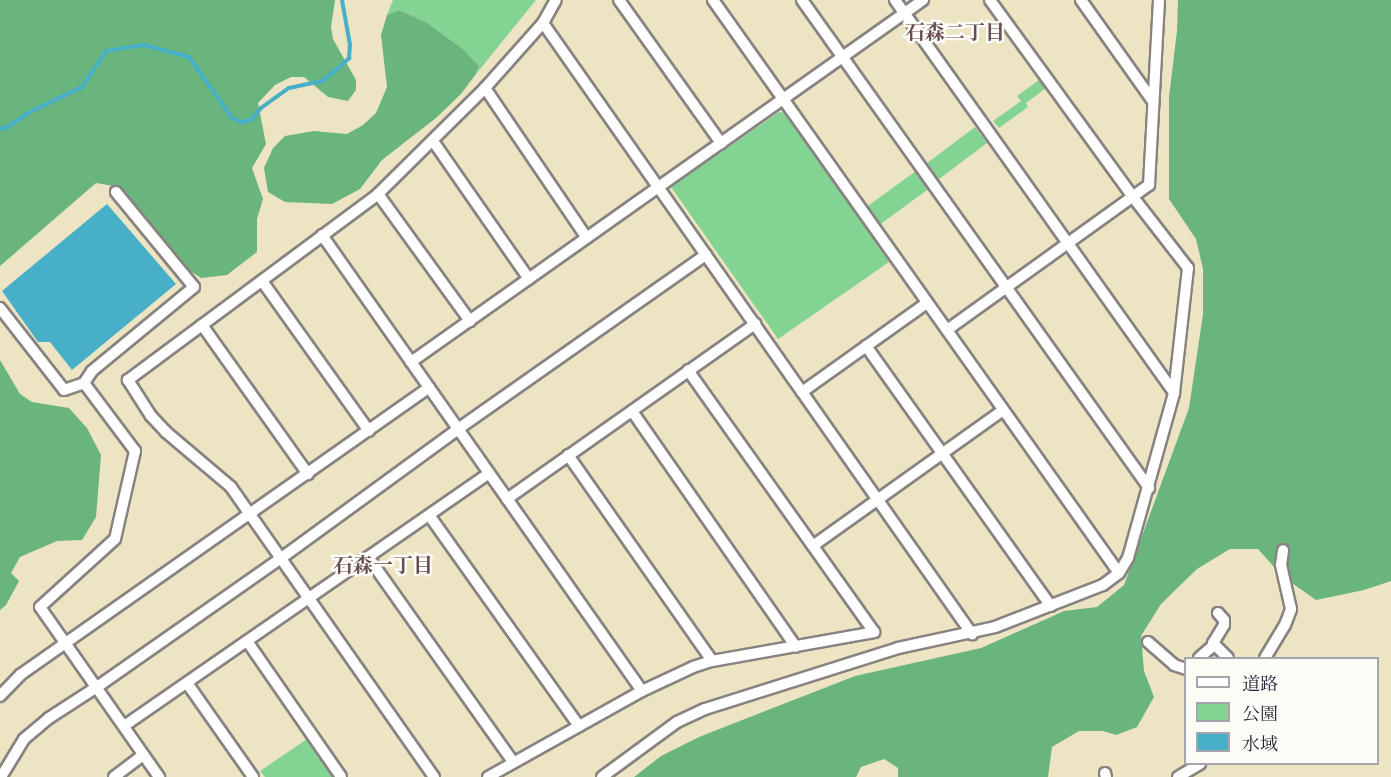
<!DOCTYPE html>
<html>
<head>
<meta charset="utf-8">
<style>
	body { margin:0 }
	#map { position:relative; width:1391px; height:777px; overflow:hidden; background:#ede4c4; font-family:"IM FELL Great Primer","Noto Serif JP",serif }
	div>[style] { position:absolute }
	.green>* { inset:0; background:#83d393; transform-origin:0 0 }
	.forest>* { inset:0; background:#6ab57d }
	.water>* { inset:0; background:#47afc7 }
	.stream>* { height:4px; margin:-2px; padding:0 2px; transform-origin:2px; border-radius:2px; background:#47afc7 }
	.roads { filter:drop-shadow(2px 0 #888380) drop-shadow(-2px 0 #888380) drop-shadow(0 2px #888380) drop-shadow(0 -2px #888380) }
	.minor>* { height:10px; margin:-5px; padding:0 5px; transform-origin:5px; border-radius:5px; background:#fff }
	span { translate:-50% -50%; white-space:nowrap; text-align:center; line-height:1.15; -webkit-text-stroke:5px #fdfcf7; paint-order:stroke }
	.neighbourhood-label { font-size:20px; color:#674c51; font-weight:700 }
	.legend { position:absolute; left:1184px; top:657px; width:195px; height:108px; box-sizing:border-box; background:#fdfcf7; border:2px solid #a5a5ac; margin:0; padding:8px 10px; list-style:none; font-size:18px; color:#22223b }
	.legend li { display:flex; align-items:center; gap:12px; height:30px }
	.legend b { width:30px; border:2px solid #a5a5ac }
</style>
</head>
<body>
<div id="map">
	<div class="green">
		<div style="clip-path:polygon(393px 0,536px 0,476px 74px,479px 66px,463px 49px,426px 22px,399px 10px,387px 15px)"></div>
		<div style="clip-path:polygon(1039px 80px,1046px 88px,1026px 103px,1028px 107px,999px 128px,993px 121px,1021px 101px,1017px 96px)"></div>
		<div style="clip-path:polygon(779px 112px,788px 114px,889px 262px,778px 339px,671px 187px)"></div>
		<div style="left:975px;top:127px;width:20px;height:62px;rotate:53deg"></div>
		<div style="left:916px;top:171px;width:22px;height:62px;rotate:54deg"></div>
		<div style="clip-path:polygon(307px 739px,333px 777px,265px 777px,260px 771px)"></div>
	</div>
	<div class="forest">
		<div style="clip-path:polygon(0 0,335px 0,331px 27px,333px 39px,356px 80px,356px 90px,348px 101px,328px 97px,304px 77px,291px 77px,275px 85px,258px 103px,266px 144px,252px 168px,263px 199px,257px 219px,257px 252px,227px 275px,201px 278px,175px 261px,119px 187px,96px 183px,0 266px)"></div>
		<div style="clip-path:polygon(1178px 0,1391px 0,1391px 581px,1364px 590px,1316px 600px,1282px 576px,1258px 549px,1230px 549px,1197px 569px,1161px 604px,1141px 636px,1144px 671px,1154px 697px,1137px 727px,1116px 735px,1103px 731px,1079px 731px,1052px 747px,1048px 777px,898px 777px,898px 768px,884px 759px,861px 767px,856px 777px,634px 777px,661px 756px,699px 737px,855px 676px,981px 648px,1064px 611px,1097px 607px,1124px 585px,1189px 408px,1203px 314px,1203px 269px,1196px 239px,1169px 199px,1169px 97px,1177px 31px)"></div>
		<div style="clip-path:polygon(399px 10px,426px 22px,463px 49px,479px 66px,476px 74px,461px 94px,436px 118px,382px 160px,360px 189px,332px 204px,285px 202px,268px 192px,264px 168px,273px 148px,285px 136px,314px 131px,347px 134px,363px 125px,376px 113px,387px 87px,381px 35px,387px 15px)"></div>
		<div style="clip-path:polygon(0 360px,20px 394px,32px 402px,69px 408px,87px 428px,101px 455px,96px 517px,82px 540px,57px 541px,20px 557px,11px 573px,19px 581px,6px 605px,0 610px)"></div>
	</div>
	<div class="water">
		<div style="clip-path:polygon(107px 204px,176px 284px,72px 370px,50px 342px,38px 342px,2px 291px)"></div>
	</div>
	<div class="stream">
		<div style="left:0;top:128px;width:4px;rotate:14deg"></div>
		<div style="left:4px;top:129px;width:31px;rotate:-33deg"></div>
		<div style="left:30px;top:112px;width:58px;rotate:-25.7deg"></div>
		<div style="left:82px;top:87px;width:43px;rotate:-56.3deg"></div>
		<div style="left:106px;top:51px;width:38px;rotate:-9deg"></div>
		<div style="left:144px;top:45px;width:47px;rotate:14.9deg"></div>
		<div style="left:189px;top:57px;width:75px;rotate:54.8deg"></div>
		<div style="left:232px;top:118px;width:10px;rotate:24deg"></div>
		<div style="left:241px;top:122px;width:10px;rotate:-11deg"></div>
		<div style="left:251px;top:120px;width:16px;rotate:-50deg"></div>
		<div style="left:261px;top:108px;width:34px;rotate:-36deg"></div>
		<div style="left:289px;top:88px;width:35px;rotate:-12deg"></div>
		<div style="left:323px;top:81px;width:35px;rotate:-41deg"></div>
		<div style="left:349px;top:58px;width:13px;rotate:-86deg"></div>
		<div style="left:350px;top:45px;width:46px;rotate:-100.1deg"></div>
	</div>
	<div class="roads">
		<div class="minor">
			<div style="left:619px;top:0;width:176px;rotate:54.5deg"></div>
			<div style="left:713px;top:0;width:702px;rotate:54.68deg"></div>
			<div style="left:802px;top:0;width:599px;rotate:54.58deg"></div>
			<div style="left:895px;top:0;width:482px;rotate:54.6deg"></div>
			<div style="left:1081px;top:0;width:123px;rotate:54.6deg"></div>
			<div style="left:543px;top:23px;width:747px;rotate:54.93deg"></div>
			<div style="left:485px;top:88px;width:181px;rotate:55.8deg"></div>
			<div style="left:433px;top:141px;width:168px;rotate:55.2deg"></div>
			<div style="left:378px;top:194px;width:157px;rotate:54.1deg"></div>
			<div style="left:322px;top:235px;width:557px;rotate:54.94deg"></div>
			<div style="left:262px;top:281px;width:184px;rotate:54.5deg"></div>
			<div style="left:0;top:308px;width:104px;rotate:52deg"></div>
			<div style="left:64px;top:390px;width:21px;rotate:-19deg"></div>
			<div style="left:84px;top:383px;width:14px;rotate:-56deg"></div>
			<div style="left:92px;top:371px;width:132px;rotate:-39.5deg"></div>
			<div style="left:194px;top:287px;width:123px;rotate:-129.4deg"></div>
			<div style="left:202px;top:325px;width:183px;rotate:54.6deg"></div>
			<div style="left:947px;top:330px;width:249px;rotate:-35.7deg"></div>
			<div style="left:1149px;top:185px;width:185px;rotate:-86.9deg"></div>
			<div style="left:866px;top:346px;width:319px;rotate:54.6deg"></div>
			<div style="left:411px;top:362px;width:627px;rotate:-35.26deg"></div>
			<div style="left:84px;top:383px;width:85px;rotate:53.1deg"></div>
			<div style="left:135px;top:451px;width:90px;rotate:102.8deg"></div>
			<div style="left:115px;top:539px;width:101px;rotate:137.8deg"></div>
			<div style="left:40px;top:607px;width:208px;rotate:55deg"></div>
			<div style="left:802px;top:392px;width:153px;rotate:-35.5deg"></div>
			<div style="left:632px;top:411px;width:287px;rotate:55.2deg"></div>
			<div style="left:568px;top:455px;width:251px;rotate:55deg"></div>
			<div style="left:507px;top:499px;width:304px;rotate:-35.2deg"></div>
			<div style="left:429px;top:515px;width:259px;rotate:54.6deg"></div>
			<div style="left:814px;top:545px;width:232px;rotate:-35.5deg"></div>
			<div style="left:368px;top:557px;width:251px;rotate:54.7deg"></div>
			<div style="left:1218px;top:613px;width:9px;rotate:49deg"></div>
			<div style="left:1224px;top:620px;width:5px;rotate:90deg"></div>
			<div style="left:1224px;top:625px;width:21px;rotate:121deg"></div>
			<div style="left:1213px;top:643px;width:21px;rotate:45deg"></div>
			<div style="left:247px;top:641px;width:165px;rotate:55.3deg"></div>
			<div style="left:1148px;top:642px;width:35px;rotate:41deg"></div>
			<div style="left:1174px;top:665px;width:13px;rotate:18deg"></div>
			<div style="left:1199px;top:658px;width:20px;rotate:-41deg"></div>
			<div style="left:1265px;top:658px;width:39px;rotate:-59deg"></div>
			<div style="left:1285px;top:625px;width:17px;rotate:-69deg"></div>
			<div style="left:1291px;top:609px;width:45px;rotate:-102.8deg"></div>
			<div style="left:1281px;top:565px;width:15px;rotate:-82deg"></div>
			<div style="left:187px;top:683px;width:115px;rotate:54.9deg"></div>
			<div style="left:0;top:696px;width:29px;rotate:-46deg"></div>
			<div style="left:20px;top:675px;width:500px;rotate:-35.1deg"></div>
			<div style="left:124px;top:726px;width:444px;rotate:-34.7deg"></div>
			<div style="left:1105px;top:773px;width:4px;rotate:76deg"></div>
			<div style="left:1px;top:777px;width:44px;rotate:-58.8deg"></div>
			<div style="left:24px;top:739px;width:33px;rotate:-40deg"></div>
			<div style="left:49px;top:718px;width:57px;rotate:-32.9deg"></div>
			<div style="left:97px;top:687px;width:223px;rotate:-35deg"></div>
			<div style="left:280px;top:559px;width:220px;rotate:-36.1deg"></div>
			<div style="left:458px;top:429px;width:303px;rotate:-35.1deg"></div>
			<div style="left:114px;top:777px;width:36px;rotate:-37deg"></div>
			<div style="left:434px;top:777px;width:354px;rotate:-125deg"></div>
			<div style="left:231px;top:487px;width:85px;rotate:-139.8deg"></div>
			<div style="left:166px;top:432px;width:22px;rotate:-133deg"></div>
			<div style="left:151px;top:416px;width:43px;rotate:-122.6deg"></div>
			<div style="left:128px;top:380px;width:312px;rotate:-36.6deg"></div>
			<div style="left:378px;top:194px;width:151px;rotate:-44.7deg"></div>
			<div style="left:485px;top:88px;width:87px;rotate:-48.3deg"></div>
			<div style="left:543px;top:23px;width:26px;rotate:-61deg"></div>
			<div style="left:488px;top:777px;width:176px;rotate:-29.2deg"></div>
			<div style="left:642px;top:691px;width:56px;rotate:-25.2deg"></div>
			<div style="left:693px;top:667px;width:20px;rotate:-18deg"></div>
			<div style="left:712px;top:661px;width:165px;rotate:-10.1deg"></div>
			<div style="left:874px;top:632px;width:321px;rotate:-125.4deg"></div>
			<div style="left:602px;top:777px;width:93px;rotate:-36.3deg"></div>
			<div style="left:677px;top:722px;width:31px;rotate:-25deg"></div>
			<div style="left:705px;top:709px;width:202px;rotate:-17.5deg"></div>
			<div style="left:898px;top:648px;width:99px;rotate:-12.2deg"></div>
			<div style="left:995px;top:627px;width:116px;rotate:-21.3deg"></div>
			<div style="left:1103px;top:585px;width:20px;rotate:-37deg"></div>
			<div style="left:1119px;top:573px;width:17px;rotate:-59deg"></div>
			<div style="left:1128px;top:558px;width:171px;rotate:-74.4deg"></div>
			<div style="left:1174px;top:393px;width:126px;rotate:-83.6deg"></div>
			<div style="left:1188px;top:268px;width:90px;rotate:-127.8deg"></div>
			<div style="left:1133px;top:197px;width:243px;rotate:-126deg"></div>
			<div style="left:1178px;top:777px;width:26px;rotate:-31deg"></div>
		</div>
	</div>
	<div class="neighbourhood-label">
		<span style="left:955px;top:32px">石森二丁目</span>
		<span style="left:383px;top:565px">石森一丁目</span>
	</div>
	<ul class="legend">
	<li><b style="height:8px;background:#fff"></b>道路</li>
	<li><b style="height:16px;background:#83d393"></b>公園</li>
	<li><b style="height:16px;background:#47afc7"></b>水域</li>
	</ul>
</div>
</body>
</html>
